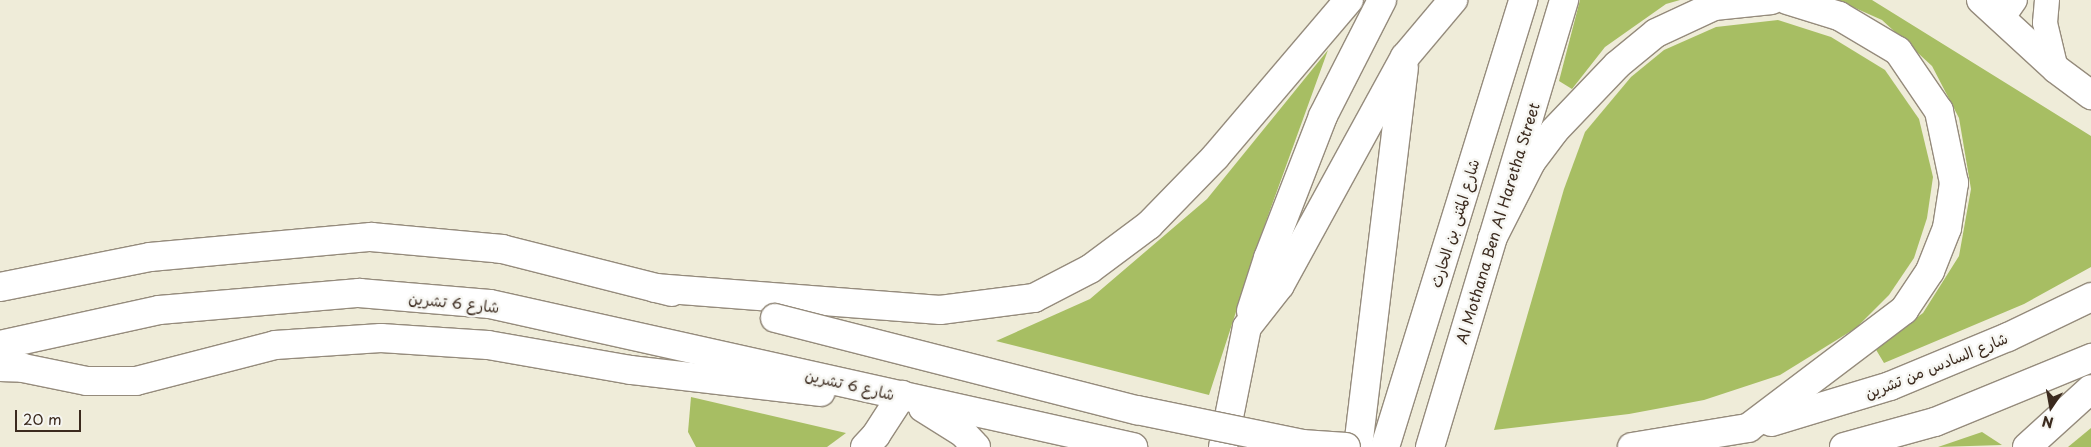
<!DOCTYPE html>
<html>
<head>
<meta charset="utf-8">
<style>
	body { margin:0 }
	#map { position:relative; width:2091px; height:447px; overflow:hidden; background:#efecd9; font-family:"Playpen Sans","Playpen Sans Arabic",sans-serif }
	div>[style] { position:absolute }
	.green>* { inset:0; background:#a7be63 }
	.roads { filter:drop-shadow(1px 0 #958b7c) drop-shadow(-1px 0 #958b7c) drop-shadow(0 1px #958b7c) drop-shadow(0 -1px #958b7c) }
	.minor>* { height:24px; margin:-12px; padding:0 12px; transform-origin:12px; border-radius:12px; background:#fff }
	.major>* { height:28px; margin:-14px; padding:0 14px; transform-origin:14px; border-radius:14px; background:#fff }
	.highway>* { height:28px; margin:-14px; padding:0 14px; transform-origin:14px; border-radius:14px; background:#fff }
	.bridges { filter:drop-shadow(1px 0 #958b7c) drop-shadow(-1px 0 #958b7c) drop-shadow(0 1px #958b7c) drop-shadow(0 -1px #958b7c) }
	.highway-bridge>* { height:28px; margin:-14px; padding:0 14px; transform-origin:14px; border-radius:14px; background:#fff }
	span { translate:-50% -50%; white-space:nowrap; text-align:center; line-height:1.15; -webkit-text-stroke:5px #f6f6f2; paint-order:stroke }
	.street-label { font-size:15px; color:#3b2a1e }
	.north { position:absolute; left:2026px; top:382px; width:50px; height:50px; -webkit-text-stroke:4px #f6f6f2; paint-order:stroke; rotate:192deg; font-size:14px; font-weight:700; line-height:20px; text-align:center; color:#3b2a1e }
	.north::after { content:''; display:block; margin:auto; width:18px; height:22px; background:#3b2a1e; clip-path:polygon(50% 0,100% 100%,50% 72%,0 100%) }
	.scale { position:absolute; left:15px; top:410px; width:66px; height:22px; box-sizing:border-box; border:2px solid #3b2a1e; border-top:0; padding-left:6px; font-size:15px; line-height:18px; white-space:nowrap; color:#3b2a1e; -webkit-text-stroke:4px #f6f6f2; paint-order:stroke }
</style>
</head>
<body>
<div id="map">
	<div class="green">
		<div style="clip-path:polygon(1580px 0,1680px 0,1666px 4px,1605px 47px,1572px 89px,1559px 81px)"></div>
		<div style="clip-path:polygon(1837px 0,1872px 0,2091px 136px,2091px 267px,2024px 304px,1884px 363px,1875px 348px,1923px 313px,1959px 256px,1971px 189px,1959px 118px,1932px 66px,1882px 20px)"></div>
		<div style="clip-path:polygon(1778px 20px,1831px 37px,1885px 70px,1919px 119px,1933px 177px,1927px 218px,1914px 258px,1889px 295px,1856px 328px,1780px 375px,1704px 400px,1629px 414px,1494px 430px,1564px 189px,1585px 132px,1631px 77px,1664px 50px,1716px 27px)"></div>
		<div style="clip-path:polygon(1328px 50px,1260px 238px,1209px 395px,996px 341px,1090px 299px,1207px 199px)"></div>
		<div style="clip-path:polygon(691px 397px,846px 433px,827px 447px,696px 447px,688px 432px)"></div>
		<div style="clip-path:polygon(2091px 428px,2091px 447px,2068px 447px)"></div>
		<div style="clip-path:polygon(1982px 432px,2002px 445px,1938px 447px)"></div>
	</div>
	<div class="roads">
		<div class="minor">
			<div style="left:2047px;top:0;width:23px;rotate:95deg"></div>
			<div style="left:2045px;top:23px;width:47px;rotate:76.6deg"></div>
			<div style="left:2001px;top:20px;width:24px;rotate:-55deg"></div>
		</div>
		<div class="major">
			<div style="left:865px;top:447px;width:16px;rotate:-47deg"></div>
			<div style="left:876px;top:435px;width:48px;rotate:-57deg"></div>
			<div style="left:1385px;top:447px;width:468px;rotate:-72.8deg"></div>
			<div style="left:1430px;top:447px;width:467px;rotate:-73.3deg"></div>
		</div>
		<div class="highway">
			<div style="left:1981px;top:0;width:102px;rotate:42.6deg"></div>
			<div style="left:2056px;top:69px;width:44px;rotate:36.6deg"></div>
			<div style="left:1492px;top:239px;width:86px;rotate:-63.1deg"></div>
			<div style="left:1531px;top:162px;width:39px;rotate:-53deg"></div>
			<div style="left:1554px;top:131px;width:91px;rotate:-46.3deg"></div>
			<div style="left:1617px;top:65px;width:50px;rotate:-39.4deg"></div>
			<div style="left:1656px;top:33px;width:64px;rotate:-25deg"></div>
			<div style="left:1714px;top:6px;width:58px;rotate:-5.9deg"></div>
			<div style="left:0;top:287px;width:153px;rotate:-11.3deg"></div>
			<div style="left:150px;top:257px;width:222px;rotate:-5.2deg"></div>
			<div style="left:371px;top:237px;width:132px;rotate:5.2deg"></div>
			<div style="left:502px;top:249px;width:175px;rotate:14.2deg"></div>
			<div style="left:655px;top:288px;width:286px;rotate:4.4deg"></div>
			<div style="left:940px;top:310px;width:95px;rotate:-7.3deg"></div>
			<div style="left:1034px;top:298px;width:63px;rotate:-27.4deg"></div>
			<div style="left:1090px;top:269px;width:74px;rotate:-36.7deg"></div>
			<div style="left:1149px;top:225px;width:96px;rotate:-45.8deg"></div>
			<div style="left:1216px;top:156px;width:205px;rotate:-49.6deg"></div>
			<div style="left:1251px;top:311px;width:56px;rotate:-72.2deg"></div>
			<div style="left:1268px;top:258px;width:152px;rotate:-68.8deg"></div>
			<div style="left:1323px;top:116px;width:130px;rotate:-63deg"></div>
			<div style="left:0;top:345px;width:163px;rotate:-12.4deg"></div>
			<div style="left:159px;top:310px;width:201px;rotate:-4.9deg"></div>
			<div style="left:359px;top:293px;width:131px;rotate:4.8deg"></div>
			<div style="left:490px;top:304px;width:659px;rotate:12.54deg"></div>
			<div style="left:0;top:367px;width:23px;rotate:2deg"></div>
			<div style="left:23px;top:368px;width:65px;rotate:11.5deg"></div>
			<div style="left:87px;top:381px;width:49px"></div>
			<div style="left:136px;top:381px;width:144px;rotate:-14.5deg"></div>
			<div style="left:275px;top:345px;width:106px;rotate:-3.8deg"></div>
			<div style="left:381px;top:338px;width:107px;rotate:3.7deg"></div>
			<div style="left:488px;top:345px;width:145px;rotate:9.9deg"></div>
			<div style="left:631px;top:370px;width:191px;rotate:6.6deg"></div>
			<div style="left:923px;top:408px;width:47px;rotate:32deg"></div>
			<div style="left:963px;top:433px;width:19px;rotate:47deg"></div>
			<div style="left:1771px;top:422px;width:124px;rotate:-16.8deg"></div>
			<div style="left:1890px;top:386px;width:128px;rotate:-22.6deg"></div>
			<div style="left:2008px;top:337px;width:92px;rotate:-25.7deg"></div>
			<div style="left:1223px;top:447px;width:122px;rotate:-78.7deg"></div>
			<div style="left:1247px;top:327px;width:53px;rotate:-51.8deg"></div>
			<div style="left:1280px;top:285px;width:260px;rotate:-61.3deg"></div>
			<div style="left:1405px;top:57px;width:75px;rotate:-49.9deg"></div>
			<div style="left:1358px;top:447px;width:382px;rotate:-83.1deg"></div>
			<div style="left:1632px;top:447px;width:118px;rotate:-9.3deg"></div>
			<div style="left:1748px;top:428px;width:196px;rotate:-37.1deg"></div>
			<div style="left:1904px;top:310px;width:47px;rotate:-56.3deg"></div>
			<div style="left:1930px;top:271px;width:46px;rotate:-68.4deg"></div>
			<div style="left:1947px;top:228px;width:46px;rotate:-81.2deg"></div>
			<div style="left:1954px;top:183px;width:74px;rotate:-101.8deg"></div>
			<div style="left:1939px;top:111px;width:73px;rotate:-124.3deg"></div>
			<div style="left:1898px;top:51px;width:69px;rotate:-149.3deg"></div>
			<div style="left:1839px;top:16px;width:54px;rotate:-162.9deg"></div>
			<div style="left:1844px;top:447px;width:94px;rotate:-15.4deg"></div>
			<div style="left:1935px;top:422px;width:169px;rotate:-22.3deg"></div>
			<div style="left:2027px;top:447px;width:86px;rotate:-42.2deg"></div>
		</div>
	</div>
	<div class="bridges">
		<div class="highway-bridge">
			<div style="left:775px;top:318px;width:374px;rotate:14.3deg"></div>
			<div style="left:1137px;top:410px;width:168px;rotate:11.6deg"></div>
			<div style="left:1302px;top:444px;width:44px;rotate:3.9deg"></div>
		</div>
	</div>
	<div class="street-label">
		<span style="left:1454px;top:223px;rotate:-73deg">شارع المثنى بن الحارث</span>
		<span style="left:1497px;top:223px;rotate:-73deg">Al Mothana Ben Al Haretha Street</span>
		<span style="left:454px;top:302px;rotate:6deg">شارع 6 تشرين</span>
		<span style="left:1936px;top:365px;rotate:-22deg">شارع السادس من تشرين</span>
		<span style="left:850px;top:384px;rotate:13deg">شارع 6 تشرين</span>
	</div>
	<div class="north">N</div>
	<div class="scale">20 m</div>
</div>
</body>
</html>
